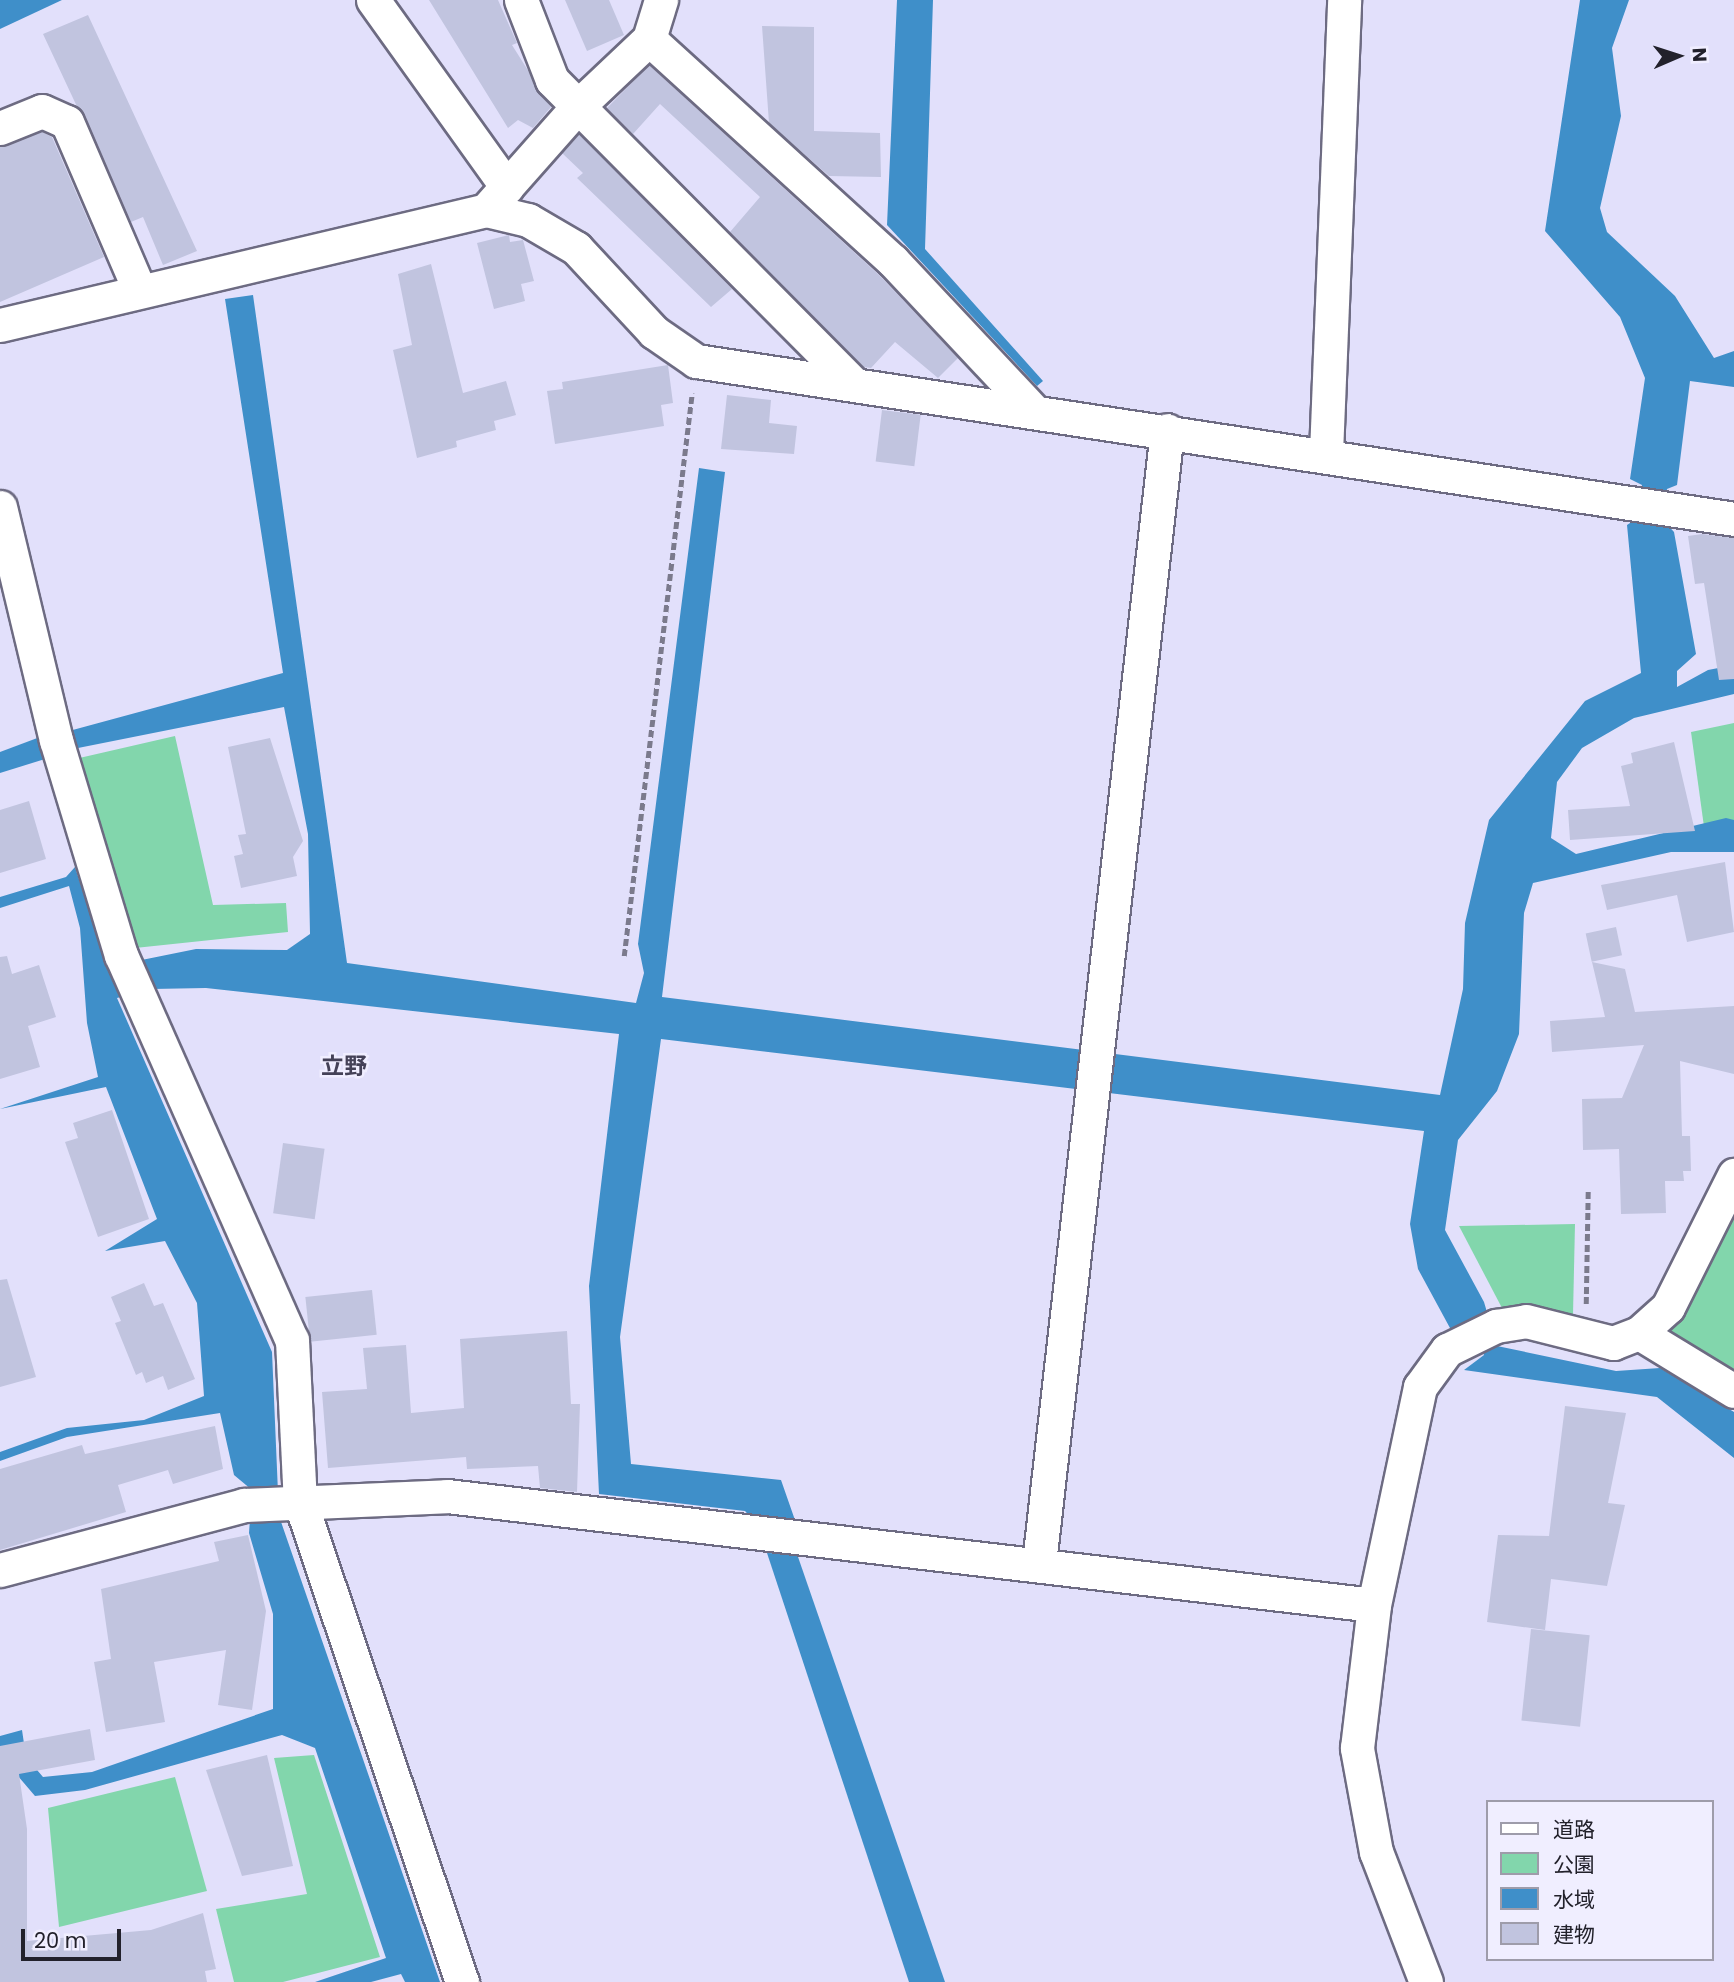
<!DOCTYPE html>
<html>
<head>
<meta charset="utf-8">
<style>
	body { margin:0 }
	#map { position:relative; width:1734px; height:1982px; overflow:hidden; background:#e2e0fb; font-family:Poppins,"Noto Sans JP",sans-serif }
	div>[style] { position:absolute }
	.green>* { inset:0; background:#82d6ac }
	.water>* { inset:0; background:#3f8fc9 }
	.building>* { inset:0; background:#c1c4df; transform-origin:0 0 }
	.path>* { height:4.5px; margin-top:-2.25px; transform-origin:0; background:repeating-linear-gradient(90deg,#7b7a8c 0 7px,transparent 0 10.5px) }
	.roads { filter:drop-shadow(2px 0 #6d6b82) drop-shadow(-2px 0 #6d6b82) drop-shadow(0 2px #6d6b82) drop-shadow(0 -2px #6d6b82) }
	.minor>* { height:33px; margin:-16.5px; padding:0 16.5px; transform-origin:16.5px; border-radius:16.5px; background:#fff }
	span { translate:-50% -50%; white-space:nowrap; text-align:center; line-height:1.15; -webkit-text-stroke:5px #f0eeff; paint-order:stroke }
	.neighbourhood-label { font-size:23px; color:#444157; font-weight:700 }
	.legend { position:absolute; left:1486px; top:1800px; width:228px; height:161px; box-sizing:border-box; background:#f0eeff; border:2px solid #9e9caa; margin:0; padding:9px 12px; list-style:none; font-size:21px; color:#22212b }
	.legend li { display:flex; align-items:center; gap:14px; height:35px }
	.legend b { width:35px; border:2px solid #9e9caa }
	.north { position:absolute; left:1643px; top:21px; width:70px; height:70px; -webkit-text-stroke:5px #f0eeff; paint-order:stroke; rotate:87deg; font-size:19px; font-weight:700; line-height:28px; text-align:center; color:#22212b }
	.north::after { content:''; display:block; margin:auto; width:24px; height:32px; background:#22212b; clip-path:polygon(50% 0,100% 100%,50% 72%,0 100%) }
	.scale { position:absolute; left:21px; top:1929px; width:100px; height:32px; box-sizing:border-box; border:4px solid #22212b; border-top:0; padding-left:9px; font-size:21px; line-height:24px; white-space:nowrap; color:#22212b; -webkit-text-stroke:5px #f0eeff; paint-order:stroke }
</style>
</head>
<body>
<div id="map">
	<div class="green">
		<div style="clip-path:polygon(1734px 723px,1734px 838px,1705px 834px,1691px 732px)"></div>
		<div style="clip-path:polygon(175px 736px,213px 905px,286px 903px,288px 932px,135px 948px,75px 759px)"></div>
		<div style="clip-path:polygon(1734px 1208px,1734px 1369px,1668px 1337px)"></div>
		<div style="clip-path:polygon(1575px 1224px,1573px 1315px,1502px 1308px,1459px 1226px)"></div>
		<div style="clip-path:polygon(314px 1755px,380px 1957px,283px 1982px,234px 1982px,216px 1909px,307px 1894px,274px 1758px)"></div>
		<div style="clip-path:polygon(175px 1777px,207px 1891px,59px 1927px,48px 1808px)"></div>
	</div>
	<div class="water">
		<div style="clip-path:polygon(0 0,62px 0,0 29px)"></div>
		<div style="clip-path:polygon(897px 0,933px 0,925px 249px,1043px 381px,1037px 386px,887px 225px)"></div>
		<div style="clip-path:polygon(1580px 0,1629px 0,1612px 48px,1621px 116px,1600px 208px,1607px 232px,1675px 296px,1714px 358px,1734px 351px,1734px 387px,1690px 381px,1677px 485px,1667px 489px,1663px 520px,1674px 532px,1696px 654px,1677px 671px,1677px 687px,1708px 670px,1734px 665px,1734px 694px,1634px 718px,1582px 748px,1557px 782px,1551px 838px,1576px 854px,1726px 818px,1734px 820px,1734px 852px,1671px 852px,1533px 883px,1524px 913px,1519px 1034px,1497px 1091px,1458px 1140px,1445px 1230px,1484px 1302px,1497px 1346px,1616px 1371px,1660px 1368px,1734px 1412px,1734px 1458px,1657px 1397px,1464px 1370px,1484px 1355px,1472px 1327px,1450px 1328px,1418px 1269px,1410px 1224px,1424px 1131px,661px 1039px,620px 1337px,631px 1464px,781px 1480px,796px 1523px,756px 1523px,745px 1511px,599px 1494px,589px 1286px,619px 1034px,206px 988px,152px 989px,117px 998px,272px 1352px,279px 1516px,440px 1982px,405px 1982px,401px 1974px,371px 1982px,315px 1982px,386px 1958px,315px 1748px,282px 1735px,85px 1790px,35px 1796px,0 1755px,0 1736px,22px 1730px,26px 1757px,43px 1777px,92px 1772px,273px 1709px,273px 1614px,249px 1533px,252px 1490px,234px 1475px,220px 1413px,67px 1437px,0 1461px,0 1452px,67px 1428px,144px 1420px,204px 1396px,197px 1303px,165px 1241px,105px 1251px,157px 1219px,106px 1087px,0 1109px,98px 1077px,87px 1023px,80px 928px,69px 886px,0 908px,0 897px,66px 877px,75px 867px,107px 967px,196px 949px,287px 950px,310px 934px,308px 834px,284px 707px,73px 749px,69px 731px,283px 673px,225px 299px,253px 295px,347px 963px,636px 1003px,644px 973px,638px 944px,699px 468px,725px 472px,662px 997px,1440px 1095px,1463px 989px,1465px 923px,1489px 820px,1585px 701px,1641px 673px,1627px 525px,1636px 519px,1642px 485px,1630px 479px,1645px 378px,1620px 317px,1545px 231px)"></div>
		<div style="clip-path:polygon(40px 737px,45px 759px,0 773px,0 752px)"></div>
		<div style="clip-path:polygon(767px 1553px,797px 1554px,945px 1982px,909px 1982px)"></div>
	</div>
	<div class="building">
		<div style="clip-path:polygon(429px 0,498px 0,517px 43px,512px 45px,551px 107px,533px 128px,518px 120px,508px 128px)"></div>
		<div style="clip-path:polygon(565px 0,609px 0,624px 35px,587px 51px)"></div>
		<div style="clip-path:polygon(88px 15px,197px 251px,163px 265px,143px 217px,131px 222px,43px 34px)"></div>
		<div style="clip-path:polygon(762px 26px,814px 27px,814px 131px,880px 133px,881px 177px,829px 176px,769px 123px)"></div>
		<div style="clip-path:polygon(649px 65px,879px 275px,958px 358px,938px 378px,895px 342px,871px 368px,864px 367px,730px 232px,760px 197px,660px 104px,633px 134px,607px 108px)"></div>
		<div style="clip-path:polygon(42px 132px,52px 137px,104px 257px,0 302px,0 147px)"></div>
		<div style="clip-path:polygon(579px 134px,732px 289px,711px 307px,577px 178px,583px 173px,562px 153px)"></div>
		<div style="clip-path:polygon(509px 235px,510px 242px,523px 240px,534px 281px,521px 284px,525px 301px,494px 309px,477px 243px)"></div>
		<div style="clip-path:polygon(431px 264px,463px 393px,506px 381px,516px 415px,494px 421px,496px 430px,456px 441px,457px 447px,417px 458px,393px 350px,412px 345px,398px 274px)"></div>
		<div style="clip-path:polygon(668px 365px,673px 403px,661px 405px,664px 426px,555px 444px,547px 391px,563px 389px,562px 382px)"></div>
		<div style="clip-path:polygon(727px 395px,771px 400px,769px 423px,797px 426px,794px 454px,721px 449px)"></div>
		<div style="left:882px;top:410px;width:39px;height:52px;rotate:7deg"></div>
		<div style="clip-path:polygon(1702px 534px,1734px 538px,1734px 679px,1719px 680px,1704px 583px,1695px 584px,1688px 536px)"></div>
		<div style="clip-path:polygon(270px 738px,303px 841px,293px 857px,297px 876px,241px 888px,234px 856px,243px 854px,238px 835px,246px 834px,228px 747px)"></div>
		<div style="clip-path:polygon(1674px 742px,1695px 831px,1570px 840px,1568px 810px,1630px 806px,1621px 766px,1633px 763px,1631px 753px)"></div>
		<div style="clip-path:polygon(29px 801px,46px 859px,0 873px,0 810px)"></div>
		<div style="clip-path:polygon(1725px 862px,1734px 932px,1687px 942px,1677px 895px,1607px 910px,1601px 885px)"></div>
		<div style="left:1616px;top:927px;width:29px;height:31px;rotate:78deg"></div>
		<div style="clip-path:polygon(7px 956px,12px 974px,39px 965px,56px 1017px,28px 1026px,40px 1067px,0 1079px,0 957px)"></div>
		<div style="clip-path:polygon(1592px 962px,1625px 969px,1635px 1012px,1734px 1006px,1734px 1074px,1680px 1061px,1682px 1136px,1690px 1136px,1691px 1171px,1683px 1171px,1684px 1181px,1665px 1181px,1666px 1213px,1621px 1214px,1619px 1149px,1583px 1150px,1582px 1099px,1622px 1098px,1644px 1045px,1552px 1052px,1550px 1021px,1605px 1017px)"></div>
		<div style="clip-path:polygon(112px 1110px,149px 1219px,98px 1237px,65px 1142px,78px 1138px,73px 1123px)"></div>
		<div style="left:283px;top:1143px;width:42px;height:71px;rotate:8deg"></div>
		<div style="clip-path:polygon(7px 1279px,36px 1377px,0 1387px,0 1280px)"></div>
		<div style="clip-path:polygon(144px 1283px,154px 1306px,163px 1303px,195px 1379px,168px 1390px,163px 1376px,146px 1383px,142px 1372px,136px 1375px,115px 1323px,121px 1321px,111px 1297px)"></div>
		<div style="left:372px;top:1290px;width:45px;height:67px;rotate:84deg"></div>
		<div style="clip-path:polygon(567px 1331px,571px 1404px,580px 1404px,577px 1492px,540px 1488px,538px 1466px,467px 1469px,466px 1457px,328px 1468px,322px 1392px,367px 1389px,363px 1348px,406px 1345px,411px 1413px,464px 1408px,460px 1339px)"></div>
		<div style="clip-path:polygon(1565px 1406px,1626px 1413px,1608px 1503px,1625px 1505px,1607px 1586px,1551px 1579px,1545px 1630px,1487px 1622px,1498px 1535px,1549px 1536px)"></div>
		<div style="clip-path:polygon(215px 1426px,223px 1469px,173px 1484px,168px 1470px,118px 1485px,126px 1512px,0 1550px,0 1469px,82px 1445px,85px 1454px)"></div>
		<div style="clip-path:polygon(248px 1535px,266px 1611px,252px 1710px,218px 1705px,226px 1650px,154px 1662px,165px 1722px,106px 1732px,94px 1662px,111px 1659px,101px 1589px,219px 1561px,214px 1542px)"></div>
		<div style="left:1531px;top:1629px;width:59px;height:92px;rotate:6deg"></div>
		<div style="clip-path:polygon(90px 1729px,95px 1760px,19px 1774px,27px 1829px,27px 1941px,151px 1930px,203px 1913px,216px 1969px,205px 1971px,207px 1982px,0 1982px,0 1746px)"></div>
		<div style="clip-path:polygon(267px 1755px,293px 1866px,242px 1876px,206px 1770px)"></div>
	</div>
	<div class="path">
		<div style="left:624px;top:956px;width:567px;rotate:-83.11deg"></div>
		<div style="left:1586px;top:1304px;width:114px;rotate:-89deg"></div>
	</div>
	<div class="roads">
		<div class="minor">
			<div style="left:373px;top:0;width:230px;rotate:54.4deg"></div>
			<div style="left:521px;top:0;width:86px;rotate:68.8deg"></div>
			<div style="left:552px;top:80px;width:430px;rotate:45.2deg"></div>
			<div style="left:649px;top:39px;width:330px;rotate:42.3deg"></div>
			<div style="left:893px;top:261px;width:204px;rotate:46.8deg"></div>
			<div style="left:0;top:128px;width:45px;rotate:-22deg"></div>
			<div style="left:42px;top:111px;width:27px;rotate:24deg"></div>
			<div style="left:67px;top:122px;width:182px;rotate:66.7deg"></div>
			<div style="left:486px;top:210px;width:137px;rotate:-48.5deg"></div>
			<div style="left:577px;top:107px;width:99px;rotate:-43.4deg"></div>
			<div style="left:649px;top:39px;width:41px;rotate:-72.9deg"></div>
			<div style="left:0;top:325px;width:499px;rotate:-13.3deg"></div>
			<div style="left:486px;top:210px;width:43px;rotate:13.4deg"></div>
			<div style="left:528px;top:220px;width:56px;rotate:30.3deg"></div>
			<div style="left:576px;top:248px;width:115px;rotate:47.1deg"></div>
			<div style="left:654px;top:332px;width:51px;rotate:34.6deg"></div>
			<div style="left:696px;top:361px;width:1050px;rotate:8.65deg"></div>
			<div style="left:1326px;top:453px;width:453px;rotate:-87.7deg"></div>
			<div style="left:0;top:507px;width:240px;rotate:76.5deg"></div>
			<div style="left:56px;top:740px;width:225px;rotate:73.2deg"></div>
			<div style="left:121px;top:955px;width:421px;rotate:66.1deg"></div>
			<div style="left:292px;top:1340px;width:161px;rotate:87.2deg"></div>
			<div style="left:300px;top:1501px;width:508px;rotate:71.39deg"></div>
			<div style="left:1639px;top:1333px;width:39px;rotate:-42deg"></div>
			<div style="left:1668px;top:1307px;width:148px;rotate:-63.4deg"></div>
			<div style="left:1039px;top:1563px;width:1140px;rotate:-83.55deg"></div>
			<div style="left:0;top:1570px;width:253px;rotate:-14.9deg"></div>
			<div style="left:244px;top:1505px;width:203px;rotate:-2.5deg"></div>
			<div style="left:447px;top:1496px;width:933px;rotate:6.71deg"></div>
			<div style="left:1426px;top:1982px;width:139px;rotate:-111deg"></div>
			<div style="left:1376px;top:1852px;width:106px;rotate:-100.4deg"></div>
			<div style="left:1357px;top:1748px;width:144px;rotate:-83.2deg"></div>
			<div style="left:1374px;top:1605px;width:223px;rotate:-78.1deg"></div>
			<div style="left:1420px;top:1387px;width:46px;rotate:-53.9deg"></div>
			<div style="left:1447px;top:1350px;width:55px;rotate:-26.1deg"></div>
			<div style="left:1496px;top:1326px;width:30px;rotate:-9deg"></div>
			<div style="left:1526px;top:1321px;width:90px;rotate:14.2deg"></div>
			<div style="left:1613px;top:1343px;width:28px;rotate:-21deg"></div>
			<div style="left:1639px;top:1333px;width:111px;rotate:31.4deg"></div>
		</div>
	</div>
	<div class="neighbourhood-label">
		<span style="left:344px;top:1066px">立野</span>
	</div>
	<ul class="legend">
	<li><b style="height:9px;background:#fff"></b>道路</li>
	<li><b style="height:19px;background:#82d6ac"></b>公園</li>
	<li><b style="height:19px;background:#3f8fc9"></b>水域</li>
	<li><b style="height:19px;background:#c1c4df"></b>建物</li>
	</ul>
	<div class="north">N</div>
	<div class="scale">20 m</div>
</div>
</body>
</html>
